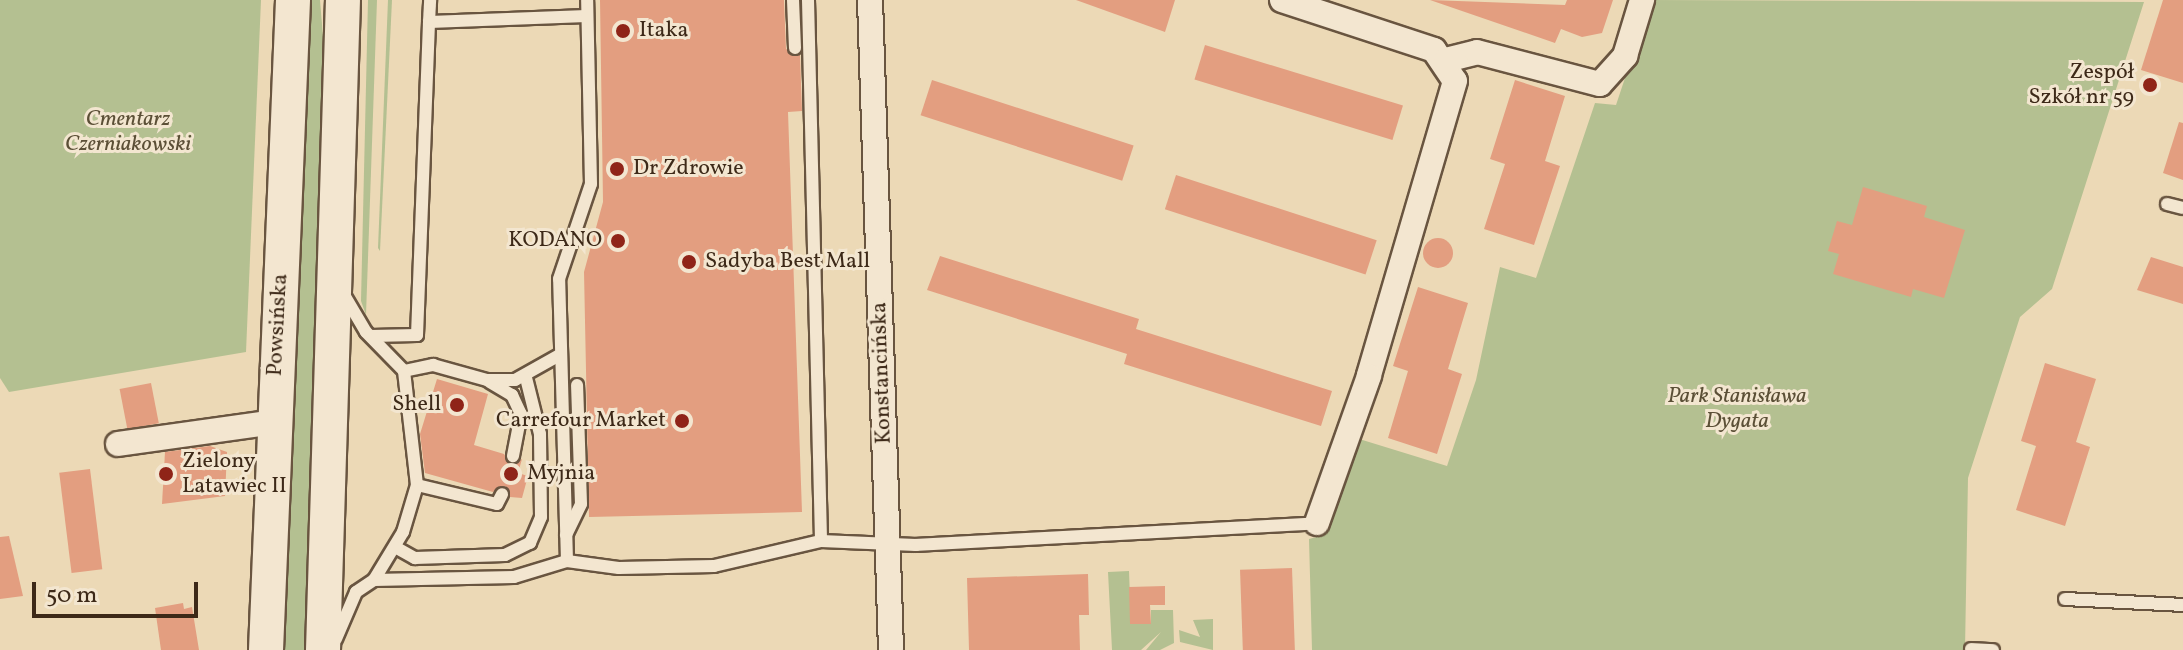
<!DOCTYPE html>
<html>
<head>
<meta charset="utf-8">
<style>
	body { margin:0 }
	#map { position:relative; width:2183px; height:650px; overflow:hidden; background:#ecd9b6; font-family:Vollkorn,serif }
	div>[style] { position:absolute }
	.green>* { inset:0; background:#b4c091 }
	.building>* { inset:0; background:#e39e80; transform-origin:0 0 }
	.round { border-radius:50% }
	.roads { filter:drop-shadow(2px 0 #695540) drop-shadow(-2px 0 #695540) drop-shadow(0 2px #695540) drop-shadow(0 -2px #695540) }
	.lane>* { height:12px; margin:-6px; padding:0 6px; transform-origin:6px; border-radius:6px; background:#f3e6d0 }
	.street>* { height:24px; margin:-12px; padding:0 12px; transform-origin:12px; border-radius:12px; background:#f3e6d0 }
	.secondary>* { height:34px; margin:-17px; padding:0 17px; transform-origin:17px; border-radius:17px; background:#f3e6d0 }
	.dots>* { width:22px; height:22px; translate:-50% -50%; box-sizing:border-box; border:4px solid #f3e6d0; border-radius:50% }
	span { translate:-50% -50%; white-space:nowrap; text-align:center; line-height:1.15; -webkit-text-stroke:6px #f3e6d0; paint-order:stroke }
	.poi-label { font-size:22px; color:#3d2918 }
	.left { translate:0 -50%; text-align:left }
	.right { translate:-100% -50%; text-align:right }
	.park-label { font-size:22px; color:#5b4f36; font-style:italic }
	.street-label { font-size:22px; color:#3d2918 }
	.scale { position:absolute; left:32px; top:582px; width:166px; height:36px; box-sizing:border-box; border:4px solid #3d2918; border-top:0; padding-left:10px; font-size:24px; line-height:28px; white-space:nowrap; color:#3d2918; -webkit-text-stroke:6px #f3e6d0; paint-order:stroke }
</style>
</head>
<body>
<div id="map">
	<div class="green">
		<div style="clip-path:polygon(0 0,261px 0,246px 352px,9px 392px,0 378px)"></div>
		<div style="clip-path:polygon(305px 0,320px 0,323px 37px,305px 650px,284px 650px)"></div>
		<div style="clip-path:polygon(368px 0,377px 0,366px 315px,361px 301px)"></div>
		<div style="clip-path:polygon(388px 0,392px 0,380px 251px,378px 248px)"></div>
		<div style="clip-path:polygon(1651px 0,2144px 2px,2052px 289px,2020px 317px,1968px 478px,1965px 650px,1312px 650px,1309px 539px,1320px 536px,1356px 438px,1447px 466px,1476px 380px,1500px 267px,1536px 278px,1595px 103px,1616px 105px)"></div>
		<div style="clip-path:polygon(1129px 571px,1131px 624px,1151px 624px,1151px 610px,1173px 610px,1174px 643px,1160px 650px,1146px 650px,1161px 632px,1141px 650px,1112px 650px,1108px 572px)"></div>
		<div style="clip-path:polygon(1213px 619px,1213px 650px,1180px 642px,1179px 630px,1200px 637px,1193px 620px)"></div>
	</div>
	<div class="building">
		<div style="clip-path:polygon(600px 0,784px 0,786px 49px,800px 55px,802px 111px,788px 112px,802px 512px,589px 517px,584px 272px,603px 202px)"></div>
		<div style="clip-path:polygon(1076px 0,1175px 0,1165px 32px)"></div>
		<div style="clip-path:polygon(1430px 0,1565px 5px,1567px 0,1613px 0,1602px 33px,1582px 37px,1561px 29px,1555px 43px)"></div>
		<div style="clip-path:polygon(2163px 0,2183px 0,2183px 83px,2141px 70px)"></div>
		<div style="left:1205px;top:45px;width:207px;height:36px;rotate:17deg"></div>
		<div style="left:932px;top:80px;width:212px;height:37px;rotate:18deg"></div>
		<div style="clip-path:polygon(1515px 80px,1565px 96px,1545px 161px,1560px 166px,1534px 245px,1484px 229px,1505px 164px,1490px 159px)"></div>
		<div style="clip-path:polygon(2179px 122px,2183px 123px,2183px 180px,2163px 173px)"></div>
		<div style="left:1176px;top:175px;width:211px;height:36px;rotate:18deg"></div>
		<div style="clip-path:polygon(1863px 187px,1927px 206px,1924px 217px,1965px 230px,1944px 298px,1913px 289px,1911px 297px,1833px 274px,1839px 254px,1828px 251px,1837px 221px,1852px 225px)"></div>
		<div class="round" style="left:1423px;top:238px;width:30px;height:30px"></div>
		<div style="clip-path:polygon(940px 256px,1139px 319px,1136px 329px,1332px 391px,1321px 426px,1124px 364px,1127px 354px,927px 290px)"></div>
		<div style="clip-path:polygon(2151px 257px,2183px 267px,2183px 304px,2137px 290px)"></div>
		<div style="clip-path:polygon(1418px 287px,1468px 303px,1448px 369px,1462px 374px,1437px 454px,1388px 438px,1408px 371px,1393px 366px)"></div>
		<div style="clip-path:polygon(2045px 363px,2096px 379px,2076px 442px,2090px 447px,2065px 526px,2016px 510px,2036px 446px,2021px 441px)"></div>
		<div style="clip-path:polygon(437px 379px,488px 394px,474px 445px,504px 454px,511px 465px,522px 459px,518px 473px,528px 476px,522px 498px,510px 497px,505px 486px,493px 492px,425px 473px,420px 434px)"></div>
		<div style="left:151px;top:383px;width:41px;height:32px;rotate:79deg"></div>
		<div style="clip-path:polygon(210px 446px,227px 452px,225px 496px,162px 504px,165px 452px)"></div>
		<div style="left:90px;top:469px;width:101px;height:31px;rotate:83deg"></div>
		<div style="clip-path:polygon(9px 536px,23px 596px,0 599px,0 537px)"></div>
		<div style="left:1292px;top:568px;width:82px;height:52px;rotate:88deg"></div>
		<div style="clip-path:polygon(1088px 574px,1089px 615px,1079px 615px,1080px 650px,969px 650px,967px 578px)"></div>
		<div style="clip-path:polygon(1165px 586px,1165px 605px,1150px 605px,1151px 624px,1130px 624px,1129px 587px)"></div>
		<div style="clip-path:polygon(183px 603px,184px 609px,192px 607px,199px 650px,161px 650px,155px 608px)"></div>
	</div>
	<div class="roads">
		<div class="lane">
			<div style="left:793px;top:0;width:48px;rotate:87.6deg"></div>
			<div style="left:808px;top:0;width:541px;rotate:88.62deg"></div>
			<div style="left:429px;top:22px;width:22px;rotate:-87deg"></div>
			<div style="left:2167px;top:204px;width:16px;rotate:14deg"></div>
			<div style="left:343px;top:293px;width:45px;rotate:59.5deg"></div>
			<div style="left:366px;top:332px;width:54px;rotate:45.7deg"></div>
			<div style="left:404px;top:371px;width:115px;rotate:83.5deg"></div>
			<div style="left:417px;top:485px;width:49px;rotate:106.6deg"></div>
			<div style="left:403px;top:532px;width:56px;rotate:121.1deg"></div>
			<div style="left:371px;top:336px;width:46px;rotate:-1.2deg"></div>
			<div style="left:417px;top:335px;width:313px;rotate:-87.8deg"></div>
			<div style="left:429px;top:22px;width:158px;rotate:-2.2deg"></div>
			<div style="left:404px;top:371px;width:30px;rotate:-12deg"></div>
			<div style="left:433px;top:365px;width:56px;rotate:15.5deg"></div>
			<div style="left:487px;top:380px;width:28px"></div>
			<div style="left:515px;top:380px;width:49px;rotate:-29.2deg"></div>
			<div style="left:490px;top:382px;width:26px;rotate:31deg"></div>
			<div style="left:512px;top:395px;width:21px;rotate:65deg"></div>
			<div style="left:521px;top:414px;width:43px;rotate:100.8deg"></div>
			<div style="left:417px;top:485px;width:82px;rotate:13.4deg"></div>
			<div style="left:497px;top:504px;width:11px;rotate:-63deg"></div>
			<div style="left:566px;top:535px;width:34px;rotate:-64deg"></div>
			<div style="left:581px;top:504px;width:119px;rotate:-91.9deg"></div>
			<div style="left:395px;top:547px;width:23px;rotate:29deg"></div>
			<div style="left:415px;top:558px;width:90px;rotate:-1.9deg"></div>
			<div style="left:505px;top:555px;width:28px;rotate:-26deg"></div>
			<div style="left:530px;top:543px;width:28px;rotate:-67deg"></div>
			<div style="left:541px;top:517px;width:83px;rotate:-90.7deg"></div>
			<div style="left:540px;top:434px;width:58px;rotate:-104deg"></div>
			<div style="left:567px;top:561px;width:282px;rotate:-91.6deg"></div>
			<div style="left:559px;top:279px;width:100px;rotate:-71.4deg"></div>
			<div style="left:591px;top:184px;width:184px;rotate:-91.2deg"></div>
			<div style="left:2065px;top:599px;width:118px;rotate:2.9deg"></div>
			<div style="left:336px;top:639px;width:51px;rotate:-66.9deg"></div>
			<div style="left:356px;top:592px;width:22px;rotate:-34deg"></div>
			<div style="left:374px;top:580px;width:140px;rotate:-1.2deg"></div>
			<div style="left:514px;top:577px;width:55px;rotate:-16.8deg"></div>
			<div style="left:567px;top:561px;width:52px;rotate:7.7deg"></div>
			<div style="left:619px;top:568px;width:95px;rotate:-1.2deg"></div>
			<div style="left:714px;top:566px;width:110px;rotate:-13.2deg"></div>
			<div style="left:821px;top:541px;width:95px;rotate:2.4deg"></div>
			<div style="left:916px;top:545px;width:402px;rotate:-3.1deg"></div>
			<div style="left:1971px;top:649px;width:22px;rotate:3deg"></div>
		</div>
		<div class="street">
			<div style="left:870px;top:0;width:650px;rotate:88.15deg"></div>
			<div style="left:1282px;top:0;width:160px;rotate:18.2deg"></div>
			<div style="left:1434px;top:50px;width:37px;rotate:56deg"></div>
			<div style="left:1455px;top:81px;width:307px;rotate:106.3deg"></div>
			<div style="left:1369px;top:376px;width:156px;rotate:109.5deg"></div>
			<div style="left:1446px;top:60px;width:32px;rotate:-14deg"></div>
			<div style="left:1477px;top:52px;width:127px;rotate:14.6deg"></div>
			<div style="left:1600px;top:84px;width:38px;rotate:-48deg"></div>
			<div style="left:1625px;top:56px;width:59px;rotate:-73.1deg"></div>
			<div style="left:118px;top:444px;width:158px;rotate:-8deg"></div>
		</div>
		<div class="secondary">
			<div style="left:266px;top:650px;width:651px;rotate:-87.62deg"></div>
			<div style="left:323px;top:650px;width:650px;rotate:-88.24deg"></div>
		</div>
	</div>
	<div class="dots">
		<div style="left:623px;top:31px;background:#8f2418"></div>
		<div style="left:2150px;top:85px;background:#8f2418"></div>
		<div style="left:617px;top:169px;background:#8f2418"></div>
		<div style="left:618px;top:241px;background:#8f2418"></div>
		<div style="left:689px;top:262px;background:#8f2418"></div>
		<div style="left:457px;top:405px;background:#8f2418"></div>
		<div style="left:682px;top:421px;background:#8f2418"></div>
		<div style="left:166px;top:474px;background:#8f2418"></div>
		<div style="left:511px;top:474px;background:#8f2418"></div>
	</div>
	<div class="poi-label">
		<span class="left" style="left:639px;top:31px">Itaka</span>
		<span class="right" style="left:2134px;top:85px">Zespół<br>Szkół nr 59</span>
		<span class="left" style="left:633px;top:169px">Dr Zdrowie</span>
		<span class="right" style="left:602px;top:241px">KODANO</span>
		<span class="left" style="left:705px;top:262px">Sadyba Best Mall</span>
		<span class="right" style="left:441px;top:405px">Shell</span>
		<span class="right" style="left:666px;top:421px">Carrefour Market</span>
		<span class="left" style="left:182px;top:474px">Zielony<br>Latawiec II</span>
		<span class="left" style="left:527px;top:474px">Myjnia</span>
	</div>
	<div class="park-label">
		<span style="left:128px;top:132px">Cmentarz<br>Czerniakowski</span>
		<span style="left:1737px;top:409px">Park Stanisława<br>Dygata</span>
	</div>
	<div class="street-label">
		<span style="left:278px;top:325px;rotate:-87deg">Powsińska</span>
		<span style="left:882px;top:373px;rotate:-92deg">Konstancińska</span>
	</div>
	<div class="scale">50 m</div>
</div>
</body>
</html>
